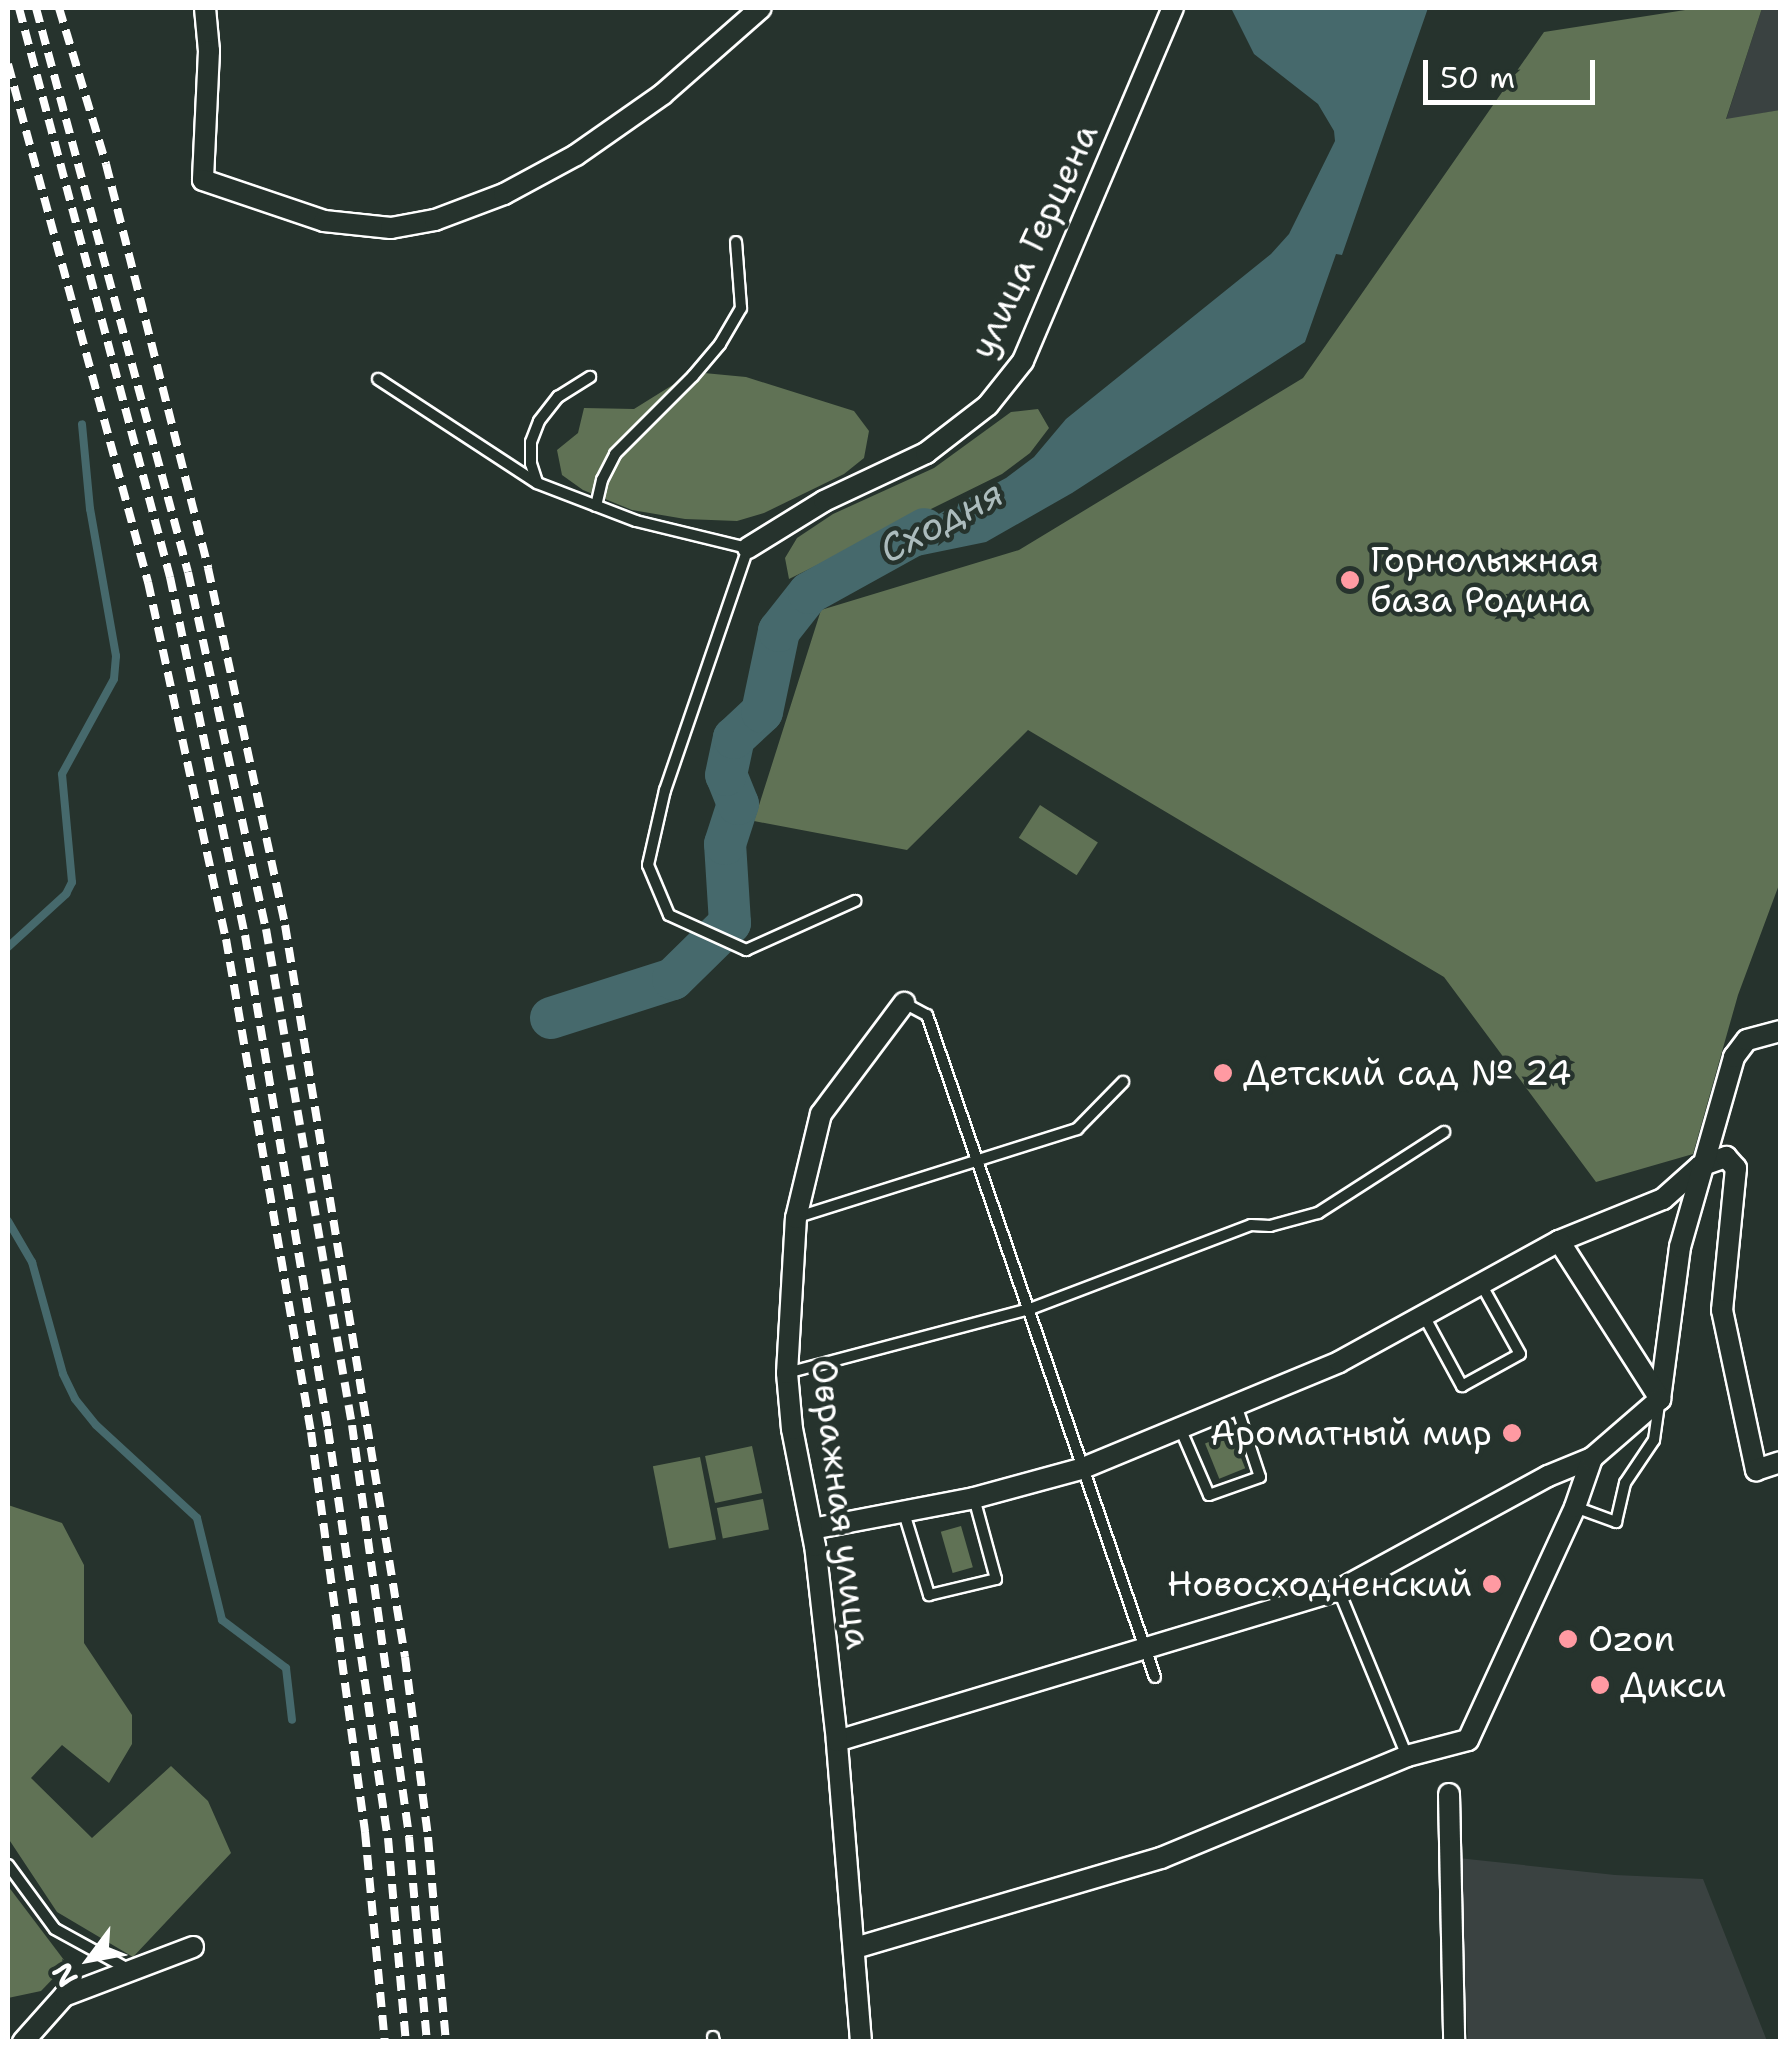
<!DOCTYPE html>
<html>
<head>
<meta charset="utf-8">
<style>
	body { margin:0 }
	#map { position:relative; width:1788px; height:2049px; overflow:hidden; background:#26332d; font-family:"Shantell Sans",sans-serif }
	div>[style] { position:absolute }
	.built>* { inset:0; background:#3a4241 }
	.green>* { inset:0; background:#607255; transform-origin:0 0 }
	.water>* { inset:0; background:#46696c }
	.stream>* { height:8px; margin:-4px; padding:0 4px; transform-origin:4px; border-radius:4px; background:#46696c }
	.river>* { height:42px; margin:-21px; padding:0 21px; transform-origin:21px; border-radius:21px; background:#46696c }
	.roads { filter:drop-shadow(2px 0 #fff) drop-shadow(-2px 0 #fff) drop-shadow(0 2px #fff) drop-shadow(0 -2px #fff) }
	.lane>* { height:10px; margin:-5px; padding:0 5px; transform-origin:5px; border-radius:5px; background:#26332d }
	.street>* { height:20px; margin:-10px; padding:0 10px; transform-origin:10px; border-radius:10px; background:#26332d }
	.rail>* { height:8px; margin-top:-4px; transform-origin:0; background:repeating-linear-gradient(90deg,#fff 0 15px,transparent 0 23px) }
	.dots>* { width:28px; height:28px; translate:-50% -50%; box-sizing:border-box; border:5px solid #26332d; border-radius:50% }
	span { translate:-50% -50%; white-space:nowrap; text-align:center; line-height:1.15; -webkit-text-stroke:9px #26332d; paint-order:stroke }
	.street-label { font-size:35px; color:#fff }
	.poi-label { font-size:35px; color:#fff }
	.left { translate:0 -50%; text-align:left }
	.right { translate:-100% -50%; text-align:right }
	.water-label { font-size:38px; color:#acbcbd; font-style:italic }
	.frame { position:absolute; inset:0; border:10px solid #fff; pointer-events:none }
	.north { position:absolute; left:40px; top:1909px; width:100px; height:100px; -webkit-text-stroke:8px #26332d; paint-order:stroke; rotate:238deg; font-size:28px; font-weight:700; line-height:40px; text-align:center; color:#fff }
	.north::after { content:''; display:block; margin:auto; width:35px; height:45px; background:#fff; clip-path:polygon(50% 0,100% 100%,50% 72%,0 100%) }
	.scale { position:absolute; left:1423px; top:60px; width:172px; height:45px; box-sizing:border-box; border:5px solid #fff; border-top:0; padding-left:12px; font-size:30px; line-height:35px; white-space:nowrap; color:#fff; -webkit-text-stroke:8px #26332d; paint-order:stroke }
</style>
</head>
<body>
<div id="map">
	<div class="built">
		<div style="clip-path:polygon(1762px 8px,1780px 8px,1780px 110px,1726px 120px)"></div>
		<div style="clip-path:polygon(1458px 1858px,1615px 1875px,1703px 1879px,1767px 2041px,1468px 2041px)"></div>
	</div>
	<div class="green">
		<div style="clip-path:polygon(1698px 8px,1762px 8px,1726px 119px,1780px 110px,1780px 882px,1738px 995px,1693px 1154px,1596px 1182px,1444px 977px,1028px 730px,907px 850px,754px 821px,821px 610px,1019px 550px,1303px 378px,1544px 32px)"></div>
		<div style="clip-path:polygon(704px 373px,746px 377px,854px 411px,869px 431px,864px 458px,844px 474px,764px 513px,737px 521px,685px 519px,632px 510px,583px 490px,562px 475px,557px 450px,578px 433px,584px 408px,634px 409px,679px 381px)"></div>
		<div style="clip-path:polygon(1038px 409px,1049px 428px,1030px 453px,1002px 474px,789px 579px,785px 558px,797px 538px,833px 514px,934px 468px,1011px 412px)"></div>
		<div style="left:1040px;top:805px;width:69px;height:39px;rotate:33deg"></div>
		<div style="left:1231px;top:1433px;width:38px;height:28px;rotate:68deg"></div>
		<div style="left:752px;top:1446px;width:48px;height:48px;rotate:78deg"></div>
		<div style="left:700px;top:1457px;width:84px;height:48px;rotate:79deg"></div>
		<div style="left:763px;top:1499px;width:31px;height:47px;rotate:79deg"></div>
		<div style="clip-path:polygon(8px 1505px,62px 1523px,84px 1565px,84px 1643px,132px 1715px,132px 1744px,109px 1783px,62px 1745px,31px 1778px,92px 1838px,171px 1766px,208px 1801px,231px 1853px,133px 1957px,57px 1912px,8px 1838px)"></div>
		<div style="left:961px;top:1526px;width:43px;height:21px;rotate:74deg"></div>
		<div style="clip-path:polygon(8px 1886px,67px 1964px,41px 1991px,8px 1998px)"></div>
	</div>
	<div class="water">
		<div style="clip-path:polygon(1231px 8px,1428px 8px,1342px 255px,1336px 254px,1305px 342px,1072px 493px,986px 542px,908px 558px,877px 556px,876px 550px,905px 532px,1006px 478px,1034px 457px,1066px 419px,1271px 254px,1289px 234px,1335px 141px,1334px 131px,1318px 104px,1254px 54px)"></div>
	</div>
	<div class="stream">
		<div style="left:8px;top:947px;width:79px;rotate:-42.4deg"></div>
		<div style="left:66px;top:894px;width:13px;rotate:-63deg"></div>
		<div style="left:72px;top:882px;width:108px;rotate:-95.3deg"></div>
		<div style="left:62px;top:774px;width:108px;rotate:-61.3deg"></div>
		<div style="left:114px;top:679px;width:23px;rotate:-85deg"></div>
		<div style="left:116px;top:656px;width:149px;rotate:-100deg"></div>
		<div style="left:90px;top:509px;width:85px;rotate:-95.4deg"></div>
		<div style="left:8px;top:1221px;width:48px;rotate:59.7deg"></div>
		<div style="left:32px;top:1262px;width:116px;rotate:74.5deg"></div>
		<div style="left:63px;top:1374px;width:28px;rotate:64deg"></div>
		<div style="left:75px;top:1399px;width:33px;rotate:51deg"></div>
		<div style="left:96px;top:1425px;width:137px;rotate:42.6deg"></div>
		<div style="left:197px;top:1518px;width:105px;rotate:76.2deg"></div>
		<div style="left:222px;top:1620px;width:80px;rotate:36.9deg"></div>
		<div style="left:286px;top:1668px;width:52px;rotate:83.4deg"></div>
	</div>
	<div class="river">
		<div style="left:551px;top:1018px;width:128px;rotate:-17.7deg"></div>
		<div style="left:673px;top:979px;width:80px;rotate:-44.5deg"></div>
		<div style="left:730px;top:923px;width:79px;rotate:-93.6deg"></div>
		<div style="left:725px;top:844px;width:42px;rotate:-72deg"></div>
		<div style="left:738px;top:804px;width:31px;rotate:-112deg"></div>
		<div style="left:726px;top:775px;width:38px;rotate:-78deg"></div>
		<div style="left:734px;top:738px;width:38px;rotate:-43deg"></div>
		<div style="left:762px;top:712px;width:83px;rotate:-78.1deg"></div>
		<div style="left:779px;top:631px;width:48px;rotate:-51.7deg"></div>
		<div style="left:809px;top:593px;width:132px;rotate:-28.9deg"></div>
	</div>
	<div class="roads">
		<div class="lane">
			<div style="left:378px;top:379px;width:190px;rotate:33.2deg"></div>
			<div style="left:537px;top:483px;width:106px;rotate:21deg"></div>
			<div style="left:636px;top:521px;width:115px;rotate:13.6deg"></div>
			<div style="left:748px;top:548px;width:256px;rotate:108.9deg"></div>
			<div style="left:665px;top:790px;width:77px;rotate:102.8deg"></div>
			<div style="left:648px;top:865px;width:54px;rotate:67.2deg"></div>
			<div style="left:669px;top:915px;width:85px;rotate:24.4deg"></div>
			<div style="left:746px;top:950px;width:120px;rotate:-24.2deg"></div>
			<div style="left:537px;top:482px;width:19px;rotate:-108deg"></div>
			<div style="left:531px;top:464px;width:22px;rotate:-90deg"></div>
			<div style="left:531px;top:442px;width:22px;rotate:-69deg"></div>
			<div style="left:539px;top:421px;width:31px;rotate:-52deg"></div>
			<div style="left:558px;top:397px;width:38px;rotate:-32deg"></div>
			<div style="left:596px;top:506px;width:27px;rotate:-77deg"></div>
			<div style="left:602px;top:480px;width:29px;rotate:-63deg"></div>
			<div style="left:615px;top:454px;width:110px;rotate:-45deg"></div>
			<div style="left:693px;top:376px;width:42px;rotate:-49.8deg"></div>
			<div style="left:720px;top:344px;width:42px;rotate:-59.7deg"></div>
			<div style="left:741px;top:308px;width:66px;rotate:-94.3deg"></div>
			<div style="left:904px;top:1003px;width:26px;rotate:28deg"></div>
			<div style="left:927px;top:1015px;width:700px;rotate:71deg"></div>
			<div style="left:798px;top:1217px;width:293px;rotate:-17.5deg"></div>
			<div style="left:1077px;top:1129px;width:66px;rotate:-45.6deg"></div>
			<div style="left:1424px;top:1316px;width:80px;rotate:61.5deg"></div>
			<div style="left:1462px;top:1386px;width:66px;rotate:-28.9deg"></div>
			<div style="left:1520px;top:1354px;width:82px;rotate:-119.1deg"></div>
			<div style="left:787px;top:1373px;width:251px;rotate:-14.8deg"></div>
			<div style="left:1030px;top:1309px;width:236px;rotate:-20.8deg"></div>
			<div style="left:1251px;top:1225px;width:19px;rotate:3deg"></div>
			<div style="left:1270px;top:1226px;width:50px;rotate:-15.2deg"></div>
			<div style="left:1318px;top:1213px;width:150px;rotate:-32.7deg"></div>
			<div style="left:1180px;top:1428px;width:73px;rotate:66.6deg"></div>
			<div style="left:1209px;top:1495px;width:54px;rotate:-19.4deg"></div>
			<div style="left:1260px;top:1477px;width:76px;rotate:-108.4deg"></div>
			<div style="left:1575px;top:1507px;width:44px;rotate:20.1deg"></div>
			<div style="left:1616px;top:1522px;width:40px;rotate:-77deg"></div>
			<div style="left:1625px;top:1483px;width:52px;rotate:-56deg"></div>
			<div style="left:1654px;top:1440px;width:35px;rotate:-82deg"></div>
			<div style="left:904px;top:1513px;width:86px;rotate:73deg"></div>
			<div style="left:929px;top:1595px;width:69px;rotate:-13.4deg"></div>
			<div style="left:996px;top:1579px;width:84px;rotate:-105.2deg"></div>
			<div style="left:1339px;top:1591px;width:178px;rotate:67.6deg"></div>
			<div style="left:8px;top:1865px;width:79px;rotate:53.7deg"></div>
			<div style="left:55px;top:1929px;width:85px;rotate:28.7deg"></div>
			<div style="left:713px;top:2037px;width:5px;rotate:79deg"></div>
		</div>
		<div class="street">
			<div style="left:205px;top:8px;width:43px;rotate:84.7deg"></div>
			<div style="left:209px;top:51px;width:129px;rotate:92.7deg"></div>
			<div style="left:203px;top:180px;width:128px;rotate:18.7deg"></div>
			<div style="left:324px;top:221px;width:67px;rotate:6deg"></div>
			<div style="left:391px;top:228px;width:45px;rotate:-10.3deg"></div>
			<div style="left:435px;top:220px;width:74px;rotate:-20.6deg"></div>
			<div style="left:504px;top:194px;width:82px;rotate:-28.4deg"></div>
			<div style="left:576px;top:155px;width:106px;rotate:-35deg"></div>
			<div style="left:663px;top:94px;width:130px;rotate:-41.3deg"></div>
			<div style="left:748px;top:548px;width:89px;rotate:-31.7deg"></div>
			<div style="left:824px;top:501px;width:113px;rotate:-25.2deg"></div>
			<div style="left:926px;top:453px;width:78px;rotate:-37.7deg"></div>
			<div style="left:988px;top:405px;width:56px;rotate:-51.5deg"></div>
			<div style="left:1023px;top:361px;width:384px;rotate:-67deg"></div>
			<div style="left:1559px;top:1241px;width:112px;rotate:-22deg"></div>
			<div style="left:1663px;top:1199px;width:50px;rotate:-41.7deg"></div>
			<div style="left:1700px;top:1166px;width:28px;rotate:-19deg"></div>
			<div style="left:1726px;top:1157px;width:15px;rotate:48deg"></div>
			<div style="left:1736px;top:1168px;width:143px;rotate:95.6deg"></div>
			<div style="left:1722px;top:1310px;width:164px;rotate:78deg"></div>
			<div style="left:1756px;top:1470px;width:25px;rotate:-18deg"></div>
			<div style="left:1660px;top:1399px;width:153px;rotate:-82.5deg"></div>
			<div style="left:1680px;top:1247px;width:198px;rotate:-74.1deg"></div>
			<div style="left:1734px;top:1057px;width:21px;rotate:-53deg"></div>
			<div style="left:1747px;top:1040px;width:34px;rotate:-15deg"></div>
			<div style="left:812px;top:1529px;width:165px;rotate:-10.8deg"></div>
			<div style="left:974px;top:1498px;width:111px;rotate:-15.2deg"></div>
			<div style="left:1081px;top:1469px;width:279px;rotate:-22.5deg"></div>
			<div style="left:1339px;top:1362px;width:251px;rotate:-28.8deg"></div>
			<div style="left:1559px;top:1241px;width:188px;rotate:57.4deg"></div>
			<div style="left:837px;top:1741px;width:524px;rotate:-16.74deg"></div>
			<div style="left:1339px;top:1590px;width:238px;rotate:-28.6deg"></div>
			<div style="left:1548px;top:1476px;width:48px;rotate:-22.2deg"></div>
			<div style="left:1449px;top:1794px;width:248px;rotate:88.8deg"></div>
			<div style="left:855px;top:1948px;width:319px;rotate:-16.4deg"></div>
			<div style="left:1161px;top:1858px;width:266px;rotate:-22.5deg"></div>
			<div style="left:1407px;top:1756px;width:63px;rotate:-14.7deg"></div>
			<div style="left:1468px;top:1740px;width:256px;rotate:-65.3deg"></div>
			<div style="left:1575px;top:1507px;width:52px;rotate:-70.9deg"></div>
			<div style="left:1592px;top:1458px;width:90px;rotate:-40.9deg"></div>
			<div style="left:23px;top:2042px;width:62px;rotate:-48.3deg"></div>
			<div style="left:64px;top:1996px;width:138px;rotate:-20.8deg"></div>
			<div style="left:861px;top:2042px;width:302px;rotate:-94.6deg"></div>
			<div style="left:837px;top:1741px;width:196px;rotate:-96.4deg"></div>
			<div style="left:815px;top:1546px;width:119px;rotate:-101.1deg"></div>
			<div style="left:792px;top:1429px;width:56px;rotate:-95.1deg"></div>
			<div style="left:787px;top:1373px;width:155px;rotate:-86.7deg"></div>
			<div style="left:796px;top:1218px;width:107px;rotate:-76.5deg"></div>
			<div style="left:821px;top:1114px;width:139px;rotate:-53.2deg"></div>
		</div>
	</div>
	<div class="rail">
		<div style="left:19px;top:8px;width:589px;rotate:75.14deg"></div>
		<div style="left:170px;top:577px;width:366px;rotate:78.2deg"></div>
		<div style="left:245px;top:935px;width:501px;rotate:80.46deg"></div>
		<div style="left:328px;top:1429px;width:413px;rotate:81.7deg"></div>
		<div style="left:388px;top:1838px;width:205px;rotate:85deg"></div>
		<div style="left:36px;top:8px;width:584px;rotate:74.92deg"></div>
		<div style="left:188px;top:572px;width:365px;rotate:77.7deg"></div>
		<div style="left:266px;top:929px;width:503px;rotate:80.16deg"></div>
		<div style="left:352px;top:1425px;width:416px;rotate:82.1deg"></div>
		<div style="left:409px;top:1837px;width:206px;rotate:85deg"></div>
		<div style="left:59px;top:8px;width:163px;rotate:73.2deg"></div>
		<div style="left:106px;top:164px;width:417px;rotate:75.8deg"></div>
		<div style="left:208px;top:568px;width:365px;rotate:77.8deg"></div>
		<div style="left:285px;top:925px;width:742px;rotate:80.69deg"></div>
		<div style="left:405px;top:1657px;width:181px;rotate:82.7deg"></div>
		<div style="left:428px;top:1837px;width:206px;rotate:85deg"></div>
		<div style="left:8px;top:64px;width:537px;rotate:74.88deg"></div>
		<div style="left:148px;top:582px;width:365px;rotate:77.7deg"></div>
		<div style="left:226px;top:939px;width:500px;rotate:80.22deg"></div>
		<div style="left:311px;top:1432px;width:404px;rotate:82.3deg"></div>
		<div style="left:365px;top:1832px;width:211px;rotate:84.6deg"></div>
	</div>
	<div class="dots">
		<div style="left:1350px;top:580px;background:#ff9aa2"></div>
		<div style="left:1223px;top:1073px;background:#ff9aa2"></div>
		<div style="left:1512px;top:1433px;background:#ff9aa2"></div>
		<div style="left:1492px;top:1584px;background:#ff9aa2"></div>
		<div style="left:1568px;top:1639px;background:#ff9aa2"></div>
		<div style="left:1600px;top:1685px;background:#ff9aa2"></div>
	</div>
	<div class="street-label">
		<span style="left:1034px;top:241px;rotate:-65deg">улица Герцена</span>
		<span style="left:841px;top:1504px;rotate:83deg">Овражная улица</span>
	</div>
	<div class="poi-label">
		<span class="left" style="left:1370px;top:580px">Горнолыжная<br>база Родина</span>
		<span class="left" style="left:1243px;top:1073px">Детский сад № 24</span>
		<span class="right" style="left:1492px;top:1433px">Ароматный мир</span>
		<span class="right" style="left:1472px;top:1584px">Новосходненский</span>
		<span class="left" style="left:1588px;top:1639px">Ozon</span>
		<span class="left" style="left:1620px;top:1685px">Дикси</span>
	</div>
	<div class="water-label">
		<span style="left:941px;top:521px;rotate:-28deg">Сходня</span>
	</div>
	<div class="frame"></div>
	<div class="north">N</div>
	<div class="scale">50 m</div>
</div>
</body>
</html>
